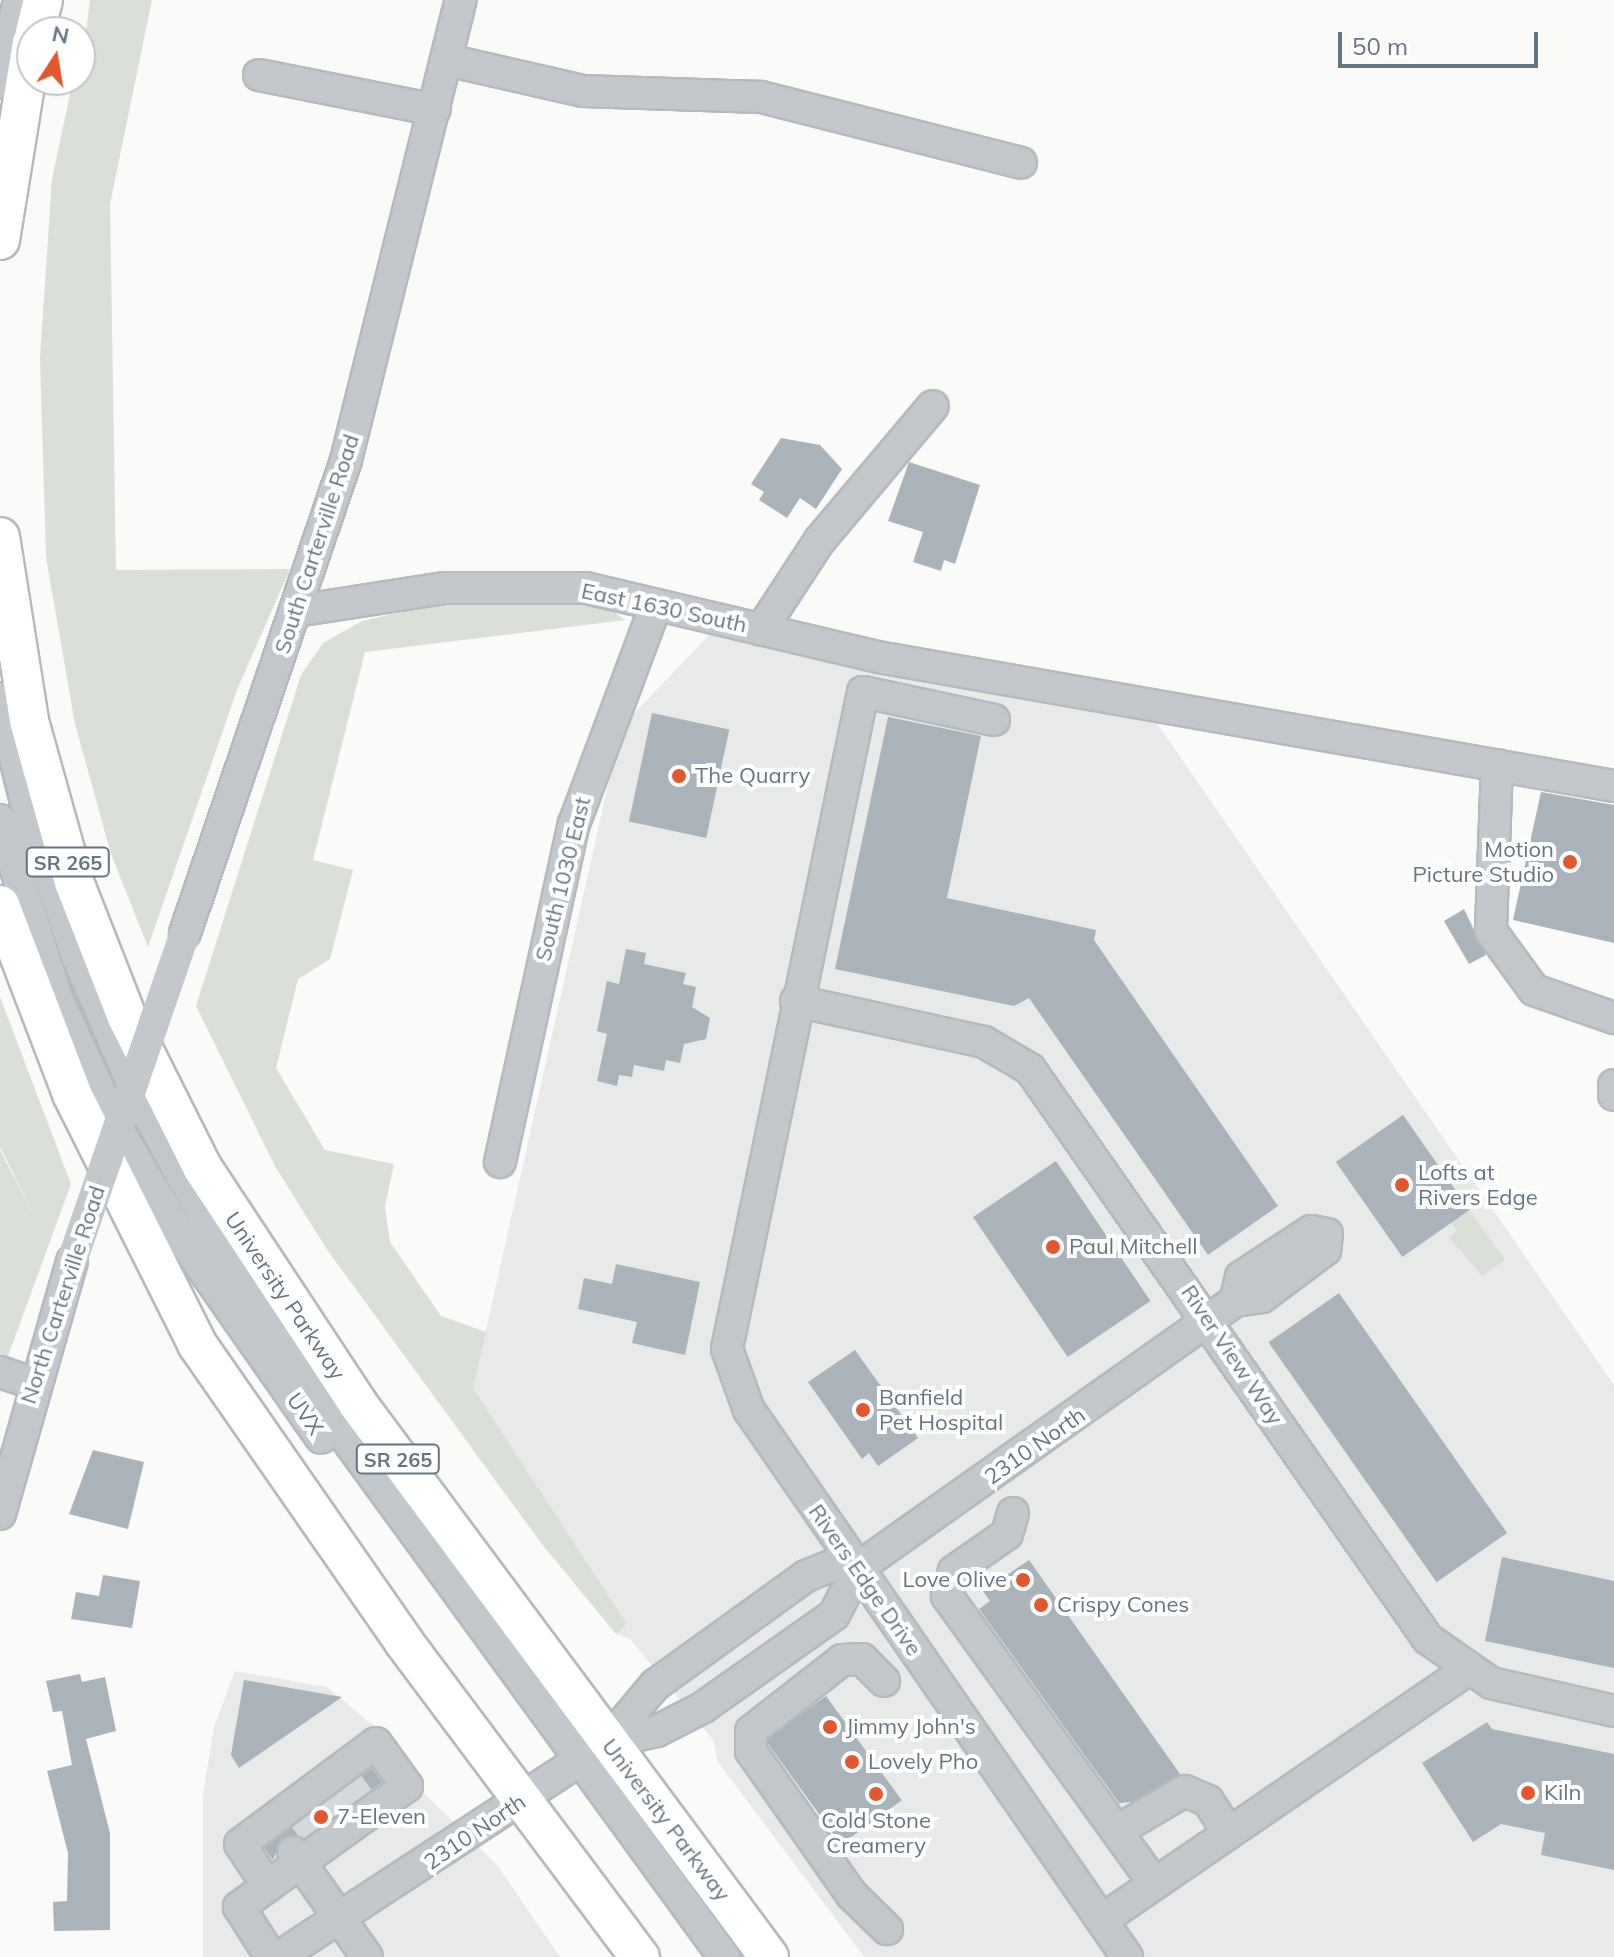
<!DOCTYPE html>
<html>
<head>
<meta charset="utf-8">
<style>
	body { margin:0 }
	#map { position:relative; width:1614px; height:1957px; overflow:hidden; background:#fafaf8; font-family:Mulish,sans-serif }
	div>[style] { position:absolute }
	.built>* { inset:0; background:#e8e9e9 }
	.green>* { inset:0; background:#dadfd7 }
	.building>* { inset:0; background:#aab3b9; transform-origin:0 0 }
	.minor-tunnel>* { height:30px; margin-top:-15px; transform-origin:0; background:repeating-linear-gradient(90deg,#d5d9db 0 30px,transparent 0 45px) }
	.roads { filter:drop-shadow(2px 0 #b5babe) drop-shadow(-2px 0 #b5babe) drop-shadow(0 2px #b5babe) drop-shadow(0 -2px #b5babe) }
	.minor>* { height:30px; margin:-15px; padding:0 15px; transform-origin:15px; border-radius:15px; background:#c3c8cc }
	.major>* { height:38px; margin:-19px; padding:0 19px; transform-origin:19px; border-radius:19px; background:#fff }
	.minor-bridge>* { height:30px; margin:-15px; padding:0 15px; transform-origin:15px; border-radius:15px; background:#c3c8cc }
	.dots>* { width:22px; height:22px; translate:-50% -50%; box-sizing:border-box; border:4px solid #fff; border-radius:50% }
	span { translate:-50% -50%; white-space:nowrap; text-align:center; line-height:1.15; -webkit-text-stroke:8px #fff; paint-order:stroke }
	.shield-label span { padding:2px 6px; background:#fff; border:2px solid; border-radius:6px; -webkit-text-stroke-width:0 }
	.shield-label { font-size:20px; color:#657683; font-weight:700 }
	.street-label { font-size:22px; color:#657683 }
	.poi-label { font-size:22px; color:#657683 }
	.left { translate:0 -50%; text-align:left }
	.right { translate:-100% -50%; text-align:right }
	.north { position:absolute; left:16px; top:16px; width:80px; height:80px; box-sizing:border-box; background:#fff; border:2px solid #c1c8cd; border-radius:50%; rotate:12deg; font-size:22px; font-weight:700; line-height:32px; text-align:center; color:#657683 }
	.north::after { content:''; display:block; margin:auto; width:28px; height:36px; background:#e4572e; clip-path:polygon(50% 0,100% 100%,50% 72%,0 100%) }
	.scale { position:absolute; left:1338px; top:32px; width:200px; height:36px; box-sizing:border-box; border:4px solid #657683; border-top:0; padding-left:10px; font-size:24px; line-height:28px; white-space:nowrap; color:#657683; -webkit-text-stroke:6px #fff; paint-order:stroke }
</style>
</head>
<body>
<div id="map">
	<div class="built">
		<div style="clip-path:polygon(714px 630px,1154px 719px,1614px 1385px,1614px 1957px,864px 1957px,718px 1762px,713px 1740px,630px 1639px,616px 1634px,627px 1624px,473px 1388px,621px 727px)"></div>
		<div style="clip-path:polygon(235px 1671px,327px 1687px,381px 1732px,418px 1787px,497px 1865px,560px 1957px,203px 1957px,203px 1794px,214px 1727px)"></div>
	</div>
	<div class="green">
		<div style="clip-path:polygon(90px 0,152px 0,110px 204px,116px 570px,290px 569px,237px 690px,148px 947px,111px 854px,75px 724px,46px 557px,40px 357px,52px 179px,73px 80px,80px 80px)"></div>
		<div style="clip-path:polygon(598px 600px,625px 620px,365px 652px,313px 860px,353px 870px,330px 959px,298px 979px,276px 1068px,325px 1150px,394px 1164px,385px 1207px,390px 1242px,441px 1316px,486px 1332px,473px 1388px,627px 1624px,616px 1634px,541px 1543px,328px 1251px,276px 1168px,196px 1006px,301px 675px,323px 643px,362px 621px,442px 603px)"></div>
		<div style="clip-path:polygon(0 997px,71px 1184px,0 1378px,0 1150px,38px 1224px,0 1147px)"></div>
		<div style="clip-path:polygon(1469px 1210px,1505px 1260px,1482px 1276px,1449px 1237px,1457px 1231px,1451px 1222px)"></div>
	</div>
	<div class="building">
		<div style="clip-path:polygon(781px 438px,820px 445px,842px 469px,816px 509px,800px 498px,787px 518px,759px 500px,764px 492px,751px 484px)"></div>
		<div style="clip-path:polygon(909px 462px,980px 485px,955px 564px,944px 560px,941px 571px,913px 562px,923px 532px,888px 521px)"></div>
		<div style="left:652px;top:713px;width:79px;height:111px;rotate:12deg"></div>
		<div style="clip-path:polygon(888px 717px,981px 736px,947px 898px,1096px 930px,1094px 940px,1278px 1206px,1208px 1255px,1029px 998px,1014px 1006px,835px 969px)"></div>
		<div style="clip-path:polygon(1541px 792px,1614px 805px,1614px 943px,1513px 920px)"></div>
		<div style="clip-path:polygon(1464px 909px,1486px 955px,1469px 964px,1444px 921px)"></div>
		<div style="clip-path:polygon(626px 949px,646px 953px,644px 964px,686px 973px,683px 984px,696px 987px,692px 1007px,710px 1018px,706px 1039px,684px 1044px,680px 1063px,666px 1060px,664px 1071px,634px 1065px,632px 1077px,619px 1075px,617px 1086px,597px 1081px,607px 1034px,597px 1031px,607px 981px,619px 984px)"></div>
		<div style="left:1403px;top:1115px;width:116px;height:82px;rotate:55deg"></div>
		<div style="left:1056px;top:1161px;width:169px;height:100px;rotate:56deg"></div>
		<div style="clip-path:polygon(616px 1264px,700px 1282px,685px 1355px,632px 1343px,637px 1322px,578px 1309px,584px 1278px,612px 1284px)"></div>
		<div style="left:1339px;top:1293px;width:293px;height:86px;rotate:55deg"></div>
		<div style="clip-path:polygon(855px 1350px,918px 1438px,878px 1466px,869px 1453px,862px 1459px,808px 1382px)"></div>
		<div style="clip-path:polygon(93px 1450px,144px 1462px,128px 1529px,69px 1514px)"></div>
		<div style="clip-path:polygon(1502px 1557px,1614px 1581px,1614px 1668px,1485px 1641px)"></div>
		<div style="clip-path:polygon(1029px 1560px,1180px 1774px,1132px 1802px,1119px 1803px,979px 1609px,990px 1601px,983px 1591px)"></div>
		<div style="clip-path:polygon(103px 1575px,140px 1581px,132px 1628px,71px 1619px,76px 1592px,99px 1596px)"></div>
		<div style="clip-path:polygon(80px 1674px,82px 1682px,105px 1677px,116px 1731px,86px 1739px,110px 1833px,110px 1930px,54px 1931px,53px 1902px,67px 1901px,68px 1853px,47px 1771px,72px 1765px,62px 1711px,53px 1712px,46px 1681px)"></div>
		<div style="clip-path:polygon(244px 1680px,342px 1697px,239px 1768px,231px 1755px)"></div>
		<div style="left:826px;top:1696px;width:129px;height:75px;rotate:54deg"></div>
		<div style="clip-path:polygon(1487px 1722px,1492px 1729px,1614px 1754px,1614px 1870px,1541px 1855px,1545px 1833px,1501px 1824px,1473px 1842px,1422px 1763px)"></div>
		<div style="clip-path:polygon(372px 1768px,382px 1782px,304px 1838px,282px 1838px,273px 1860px,264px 1848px)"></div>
	</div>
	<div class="minor-tunnel">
		<div style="left:348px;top:1783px;width:24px;rotate:54deg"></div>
		<div style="left:326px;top:1799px;width:24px;rotate:54deg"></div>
		<div style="left:302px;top:1816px;width:24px;rotate:52deg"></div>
	</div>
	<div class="roads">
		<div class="minor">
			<div style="left:447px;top:60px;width:139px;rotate:12.8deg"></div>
			<div style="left:583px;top:91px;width:178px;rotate:1.9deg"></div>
			<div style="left:761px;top:97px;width:268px;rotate:14.2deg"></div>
			<div style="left:259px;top:75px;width:179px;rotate:11.2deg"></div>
			<div style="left:0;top:83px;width:85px;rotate:-77.1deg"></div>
			<div style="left:296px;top:611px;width:151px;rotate:-8.8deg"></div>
			<div style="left:445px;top:588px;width:141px"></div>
			<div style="left:586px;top:588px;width:300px;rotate:13.3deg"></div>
			<div style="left:878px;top:657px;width:747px;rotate:9.94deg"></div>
			<div style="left:761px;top:630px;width:108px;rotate:-56.8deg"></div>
			<div style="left:820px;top:540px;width:175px;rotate:-49.9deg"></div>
			<div style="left:0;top:698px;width:124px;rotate:76deg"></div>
			<div style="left:30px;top:818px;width:146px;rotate:71.2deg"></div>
			<div style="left:77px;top:956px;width:146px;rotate:66.6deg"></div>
			<div style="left:135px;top:1090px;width:147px;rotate:61.5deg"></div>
			<div style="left:205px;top:1219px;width:246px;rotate:57.5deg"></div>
			<div style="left:337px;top:1426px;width:657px;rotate:53.91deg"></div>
			<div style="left:994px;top:720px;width:134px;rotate:-167.9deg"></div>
			<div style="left:863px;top:692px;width:671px;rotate:101.7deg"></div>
			<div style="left:727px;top:1349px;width:65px;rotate:70.2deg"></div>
			<div style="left:749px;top:1410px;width:665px;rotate:55.35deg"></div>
			<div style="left:1497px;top:765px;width:166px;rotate:92.1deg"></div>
			<div style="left:1491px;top:931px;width:73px;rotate:53.9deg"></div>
			<div style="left:1534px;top:990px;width:85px;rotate:19.3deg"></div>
			<div style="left:0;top:820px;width:187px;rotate:72.2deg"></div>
			<div style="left:57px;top:998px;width:141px;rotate:65.3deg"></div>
			<div style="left:116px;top:1126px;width:134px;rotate:59.6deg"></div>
			<div style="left:184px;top:1242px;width:239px;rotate:55deg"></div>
			<div style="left:185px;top:933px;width:500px;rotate:-71.2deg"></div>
			<div style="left:346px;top:460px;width:474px;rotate:-76deg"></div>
			<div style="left:796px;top:1001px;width:192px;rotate:12.3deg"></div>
			<div style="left:984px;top:1042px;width:53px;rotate:30.4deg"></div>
			<div style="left:1030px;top:1069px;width:695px;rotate:55.08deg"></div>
			<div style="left:1428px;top:1639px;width:77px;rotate:34.9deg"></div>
			<div style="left:1491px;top:1683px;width:126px;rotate:12.8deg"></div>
			<div style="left:1614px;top:1085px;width:10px;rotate:90deg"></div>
			<div style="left:500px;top:1162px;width:346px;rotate:-77.7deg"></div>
			<div style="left:574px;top:824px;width:234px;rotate:-69.5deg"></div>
			<div style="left:0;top:1372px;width:34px;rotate:19deg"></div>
			<div style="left:1013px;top:1513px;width:22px;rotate:106deg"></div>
			<div style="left:1007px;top:1534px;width:65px;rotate:145.1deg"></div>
			<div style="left:954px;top:1571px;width:26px;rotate:106deg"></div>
			<div style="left:947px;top:1596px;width:355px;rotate:54.2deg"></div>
			<div style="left:0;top:1514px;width:263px;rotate:-74.1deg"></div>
			<div style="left:884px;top:1681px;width:31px;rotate:-135deg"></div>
			<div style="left:862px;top:1659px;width:20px;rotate:177deg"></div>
			<div style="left:842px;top:1660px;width:115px;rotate:142deg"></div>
			<div style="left:751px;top:1731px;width:20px;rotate:90deg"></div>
			<div style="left:751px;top:1751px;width:176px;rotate:55deg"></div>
			<div style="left:852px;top:1895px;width:49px;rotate:44.2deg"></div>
			<div style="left:607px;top:1742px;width:51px;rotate:-12.4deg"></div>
			<div style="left:657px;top:1731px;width:51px;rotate:-27.1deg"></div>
			<div style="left:702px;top:1708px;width:161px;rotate:-35.2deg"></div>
			<div style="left:834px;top:1615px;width:53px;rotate:-62.9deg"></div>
			<div style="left:858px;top:1568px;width:462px;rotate:-35.3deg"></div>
			<div style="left:1235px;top:1301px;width:27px;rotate:-8deg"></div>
			<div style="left:1262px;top:1297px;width:79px;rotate:-36.7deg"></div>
			<div style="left:1325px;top:1250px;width:16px;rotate:-83deg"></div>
			<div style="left:1327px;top:1234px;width:16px;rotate:-169deg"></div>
			<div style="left:1311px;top:1231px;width:84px;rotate:146.7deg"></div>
			<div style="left:1241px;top:1277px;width:25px;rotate:104deg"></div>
			<div style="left:376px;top:1743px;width:53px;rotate:54.2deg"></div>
			<div style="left:407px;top:1786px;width:171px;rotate:144.3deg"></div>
			<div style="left:268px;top:1886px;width:50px;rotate:-123.7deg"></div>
			<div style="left:240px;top:1844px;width:169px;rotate:-36.6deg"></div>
			<div style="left:1117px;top:1831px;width:79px;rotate:-30.5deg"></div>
			<div style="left:1185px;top:1791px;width:25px;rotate:23deg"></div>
			<div style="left:1208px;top:1801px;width:38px;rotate:57deg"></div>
			<div style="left:293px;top:1852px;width:128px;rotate:54.8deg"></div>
			<div style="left:268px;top:1886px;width:36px;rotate:144deg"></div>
			<div style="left:239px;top:1907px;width:59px;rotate:57.4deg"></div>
			<div style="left:1102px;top:1920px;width:441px;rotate:-34.4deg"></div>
			<div style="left:279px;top:1957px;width:392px;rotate:-33.2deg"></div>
			<div style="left:607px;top:1742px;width:75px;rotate:-49.9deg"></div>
			<div style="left:655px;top:1685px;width:186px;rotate:-35.8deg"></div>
			<div style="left:806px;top:1576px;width:27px;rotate:-22deg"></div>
			<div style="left:831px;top:1566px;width:27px;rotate:4deg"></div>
		</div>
		<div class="major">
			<div style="left:35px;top:32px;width:33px;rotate:-76deg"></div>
			<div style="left:0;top:240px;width:200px;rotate:-80.8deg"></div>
			<div style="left:0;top:537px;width:186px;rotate:81deg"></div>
			<div style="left:29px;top:721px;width:167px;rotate:74.4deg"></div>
			<div style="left:74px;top:882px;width:145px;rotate:68.6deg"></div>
			<div style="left:127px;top:1017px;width:168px;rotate:63.4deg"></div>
			<div style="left:202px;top:1167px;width:284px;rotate:56.6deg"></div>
			<div style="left:358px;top:1404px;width:689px;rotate:53.38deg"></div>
			<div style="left:0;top:905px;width:202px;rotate:69.1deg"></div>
			<div style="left:72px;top:1094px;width:280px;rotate:63.4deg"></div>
			<div style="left:197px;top:1344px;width:363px;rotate:55.2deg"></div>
			<div style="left:404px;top:1642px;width:394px;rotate:53.2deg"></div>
		</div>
	</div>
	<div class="minor-bridge">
		<div style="left:72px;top:1261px;width:347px;rotate:-71deg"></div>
	</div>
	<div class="dots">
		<div style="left:679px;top:776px;background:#e4572e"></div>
		<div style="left:1570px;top:862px;background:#e4572e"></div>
		<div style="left:1402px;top:1185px;background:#e4572e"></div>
		<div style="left:1053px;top:1247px;background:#e4572e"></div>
		<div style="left:863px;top:1410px;background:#e4572e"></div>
		<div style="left:1023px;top:1580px;background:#e4572e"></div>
		<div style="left:1041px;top:1605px;background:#e4572e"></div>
		<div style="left:830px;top:1727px;background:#e4572e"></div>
		<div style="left:852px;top:1762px;background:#e4572e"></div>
		<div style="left:1528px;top:1793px;background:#e4572e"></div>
		<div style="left:876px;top:1794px;background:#e4572e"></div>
		<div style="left:321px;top:1817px;background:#e4572e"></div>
	</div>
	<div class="shield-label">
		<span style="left:68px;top:862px">SR 265</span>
		<span style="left:398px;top:1459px">SR 265</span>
	</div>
	<div class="street-label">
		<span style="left:317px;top:544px;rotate:-72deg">South Carterville Road</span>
		<span style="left:664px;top:608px;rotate:12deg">East 1630 South</span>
		<span style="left:563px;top:879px;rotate:-76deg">South 1030 East</span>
		<span style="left:63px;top:1295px;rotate:-72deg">North Carterville Road</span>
		<span style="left:285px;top:1296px;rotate:56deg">University Parkway</span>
		<span style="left:1232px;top:1355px;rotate:56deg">River View Way</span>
		<span style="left:305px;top:1414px;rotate:55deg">UVX</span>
		<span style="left:1035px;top:1446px;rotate:-35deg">2310 North</span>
		<span style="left:865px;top:1580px;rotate:55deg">Rivers Edge Drive</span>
		<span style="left:666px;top:1820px;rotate:53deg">University Parkway</span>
		<span style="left:475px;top:1832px;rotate:-34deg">2310 North</span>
	</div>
	<div class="poi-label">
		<span class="left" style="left:695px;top:776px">The Quarry</span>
		<span class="right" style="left:1554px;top:862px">Motion<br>Picture Studio</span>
		<span class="left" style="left:1418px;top:1185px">Lofts at<br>Rivers Edge</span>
		<span class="left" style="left:1069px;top:1247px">Paul Mitchell</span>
		<span class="left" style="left:879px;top:1410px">Banfield<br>Pet Hospital</span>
		<span class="right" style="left:1007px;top:1580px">Love Olive</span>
		<span class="left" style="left:1057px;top:1605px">Crispy Cones</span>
		<span class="left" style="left:846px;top:1727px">Jimmy John's</span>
		<span class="left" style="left:868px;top:1762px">Lovely Pho</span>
		<span class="left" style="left:1544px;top:1793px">Kiln</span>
		<span class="left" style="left:337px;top:1817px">7-Eleven</span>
		<span style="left:876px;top:1833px">Cold Stone<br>Creamery</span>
	</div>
	<div class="north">N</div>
	<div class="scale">50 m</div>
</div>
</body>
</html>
